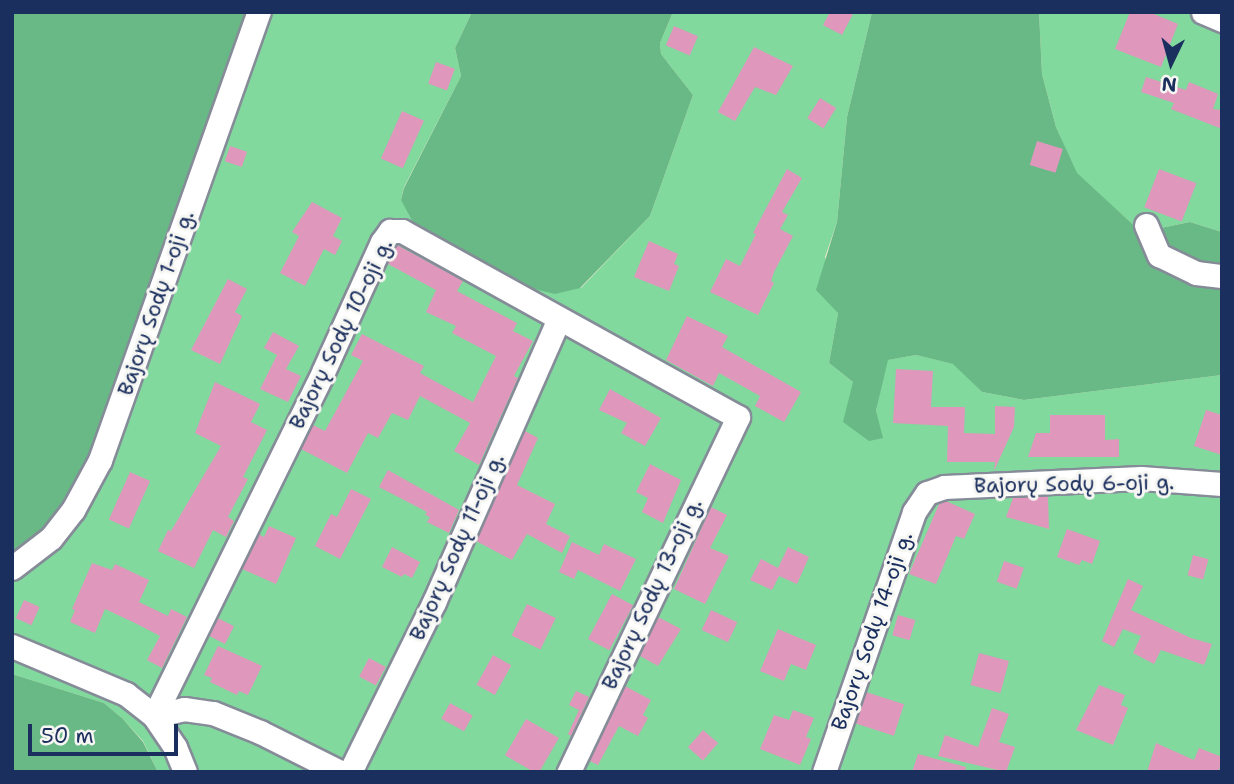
<!DOCTYPE html>
<html>
<head>
<meta charset="utf-8">
<style>
	body { margin:0 }
	#map { position:relative; width:1234px; height:784px; overflow:hidden; background:#efe8d1; font-family:"Shantell Sans",sans-serif }
	div>[style] { position:absolute }
	.green>* { inset:0; background:#81d99e }
	.forest>* { inset:0; background:#68b985 }
	.building>* { inset:0; background:#e097bc; transform-origin:0 0 }
	.roads { filter:drop-shadow(2px 0 #858c98) drop-shadow(-2px 0 #858c98) drop-shadow(0 2px #858c98) drop-shadow(0 -2px #858c98) }
	.minor>* { height:23px; margin:-11.5px; padding:0 11.5px; transform-origin:11.5px; border-radius:11.5px; background:#fff }
	span { translate:-50% -50%; white-space:nowrap; text-align:center; line-height:1.15; -webkit-text-stroke:6px #f6f6f2; paint-order:stroke }
	.street-label { font-size:21px; color:#1b2f5e }
	.frame { position:absolute; inset:0; border:14px solid #1b2f5e; pointer-events:none }
	.north { position:absolute; left:1136px; top:28px; width:70px; height:70px; -webkit-text-stroke:5px #f6f6f2; paint-order:stroke; rotate:185deg; font-size:19px; font-weight:700; line-height:28px; text-align:center; color:#1b2f5e }
	.north::after { content:''; display:block; margin:auto; width:24px; height:32px; background:#1b2f5e; clip-path:polygon(50% 0,100% 100%,50% 72%,0 100%) }
	.scale { position:absolute; left:28px; top:724px; width:150px; height:32px; box-sizing:border-box; border:4px solid #1b2f5e; border-top:0; padding-left:9px; font-size:21px; line-height:24px; white-space:nowrap; color:#1b2f5e; -webkit-text-stroke:5px #f6f6f2; paint-order:stroke }
</style>
</head>
<body>
<div id="map">
	<div class="green">
		<div style="clip-path:polygon(250px 12px,472px 12px,455px 48px,461px 76px,404px 187px,401px 200px,581px 288px,650px 216px,693px 95px,661px 54px,660px 43px,673px 12px,872px 12px,847px 117px,837px 222px,825px 257px,838px 313px,829px 363px,853px 382px,876px 411px,887px 360px,916px 355px,954px 364px,982px 392px,1024px 400px,1222px 375px,1222px 772px,158px 772px,143px 741px,123px 719px,104px 703px,12px 674px,12px 556px)"></div>
		<div style="clip-path:polygon(1039px 12px,1222px 12px,1222px 232px,1190px 222px,1141px 232px,1076px 173px,1056px 127px,1042px 74px)"></div>
	</div>
	<div class="forest">
		<div style="clip-path:polygon(12px 12px,250px 12px,94px 459px,48px 532px,12px 556px)"></div>
		<div style="clip-path:polygon(472px 12px,673px 12px,660px 43px,661px 54px,693px 95px,650px 216px,580px 288px,555px 294px,526px 287px,414px 224px,401px 200px,404px 188px,461px 76px,455px 48px)"></div>
		<div style="clip-path:polygon(872px 12px,1039px 12px,1042px 74px,1056px 127px,1077px 173px,1141px 232px,1190px 222px,1222px 232px,1222px 375px,1024px 400px,982px 392px,953px 364px,916px 355px,888px 360px,876px 411px,883px 438px,869px 441px,843px 422px,853px 382px,829px 363px,838px 313px,816px 290px,837px 222px,847px 117px)"></div>
		<div style="clip-path:polygon(12px 674px,104px 703px,123px 719px,143px 742px,158px 772px,12px 772px)"></div>
	</div>
	<div class="building">
		<div style="clip-path:polygon(830px 12px,854px 12px,842px 35px,823px 25px)"></div>
		<div style="clip-path:polygon(1130px 12px,1149px 12px,1178px 24px,1161px 67px,1115px 49px)"></div>
		<div style="left:674px;top:26px;width:26px;height:21px;rotate:23deg"></div>
		<div style="clip-path:polygon(754px 47px,793px 66px,776px 95px,755px 87px,735px 121px,718px 112px)"></div>
		<div style="left:436px;top:62px;width:20px;height:23px;rotate:20deg"></div>
		<div style="clip-path:polygon(1146px 77px,1186px 90px,1189px 82px,1218px 94px,1213px 109px,1222px 110px,1222px 129px,1171px 109px,1174px 103px,1141px 92px)"></div>
		<div style="left:820px;top:98px;width:19px;height:24px;rotate:32deg"></div>
		<div style="left:402px;top:111px;width:24px;height:52px;rotate:24deg"></div>
		<div style="left:1037px;top:141px;width:27px;height:25px;rotate:17deg"></div>
		<div style="left:230px;top:146px;width:18px;height:16px;rotate:19deg"></div>
		<div style="clip-path:polygon(787px 169px,802px 178px,782px 212px,788px 215px,780px 229px,793px 236px,774px 272px,771px 281px,774px 283px,758px 315px,710px 292px,726px 259px,740px 266px,756px 234px,753px 233px)"></div>
		<div style="left:1159px;top:169px;width:40px;height:41px;rotate:21deg"></div>
		<div style="clip-path:polygon(312px 202px,342px 218px,333px 236px,342px 241px,335px 255px,324px 249px,305px 286px,280px 273px,299px 236px,292px 232px)"></div>
		<div style="clip-path:polygon(649px 241px,678px 254px,674px 264px,679px 266px,669px 291px,634px 277px)"></div>
		<div style="clip-path:polygon(397px 245px,463px 281px,457px 291px,517px 323px,513px 331px,533px 341px,514px 376px,518px 378px,479px 465px,454px 451px,470px 423px,420px 396px,408px 420px,392px 413px,378px 438px,368px 433px,347px 473px,301px 449px,313px 425px,325px 431px,363px 361px,351px 355px,362px 334px,424px 366px,420px 373px,473px 402px,496px 356px,452px 333px,456px 326px,426px 312px,436px 290px,388px 264px)"></div>
		<div style="clip-path:polygon(228px 279px,247px 289px,235px 312px,242px 316px,220px 364px,191px 350px)"></div>
		<div style="clip-path:polygon(687px 316px,728px 336px,722px 347px,801px 392px,784px 422px,755px 406px,760px 396px,719px 373px,713px 386px,666px 360px)"></div>
		<div style="clip-path:polygon(273px 332px,299px 346px,286px 369px,301px 376px,288px 402px,260px 389px,277px 355px,264px 348px)"></div>
		<div style="clip-path:polygon(896px 369px,933px 371px,931px 407px,965px 407px,964px 433px,995px 434px,995px 406px,1015px 407px,1014px 427px,994px 471px,995px 462px,947px 462px,948px 426px,893px 423px)"></div>
		<div style="clip-path:polygon(215px 382px,260px 404px,251px 422px,267px 430px,243px 477px,248px 479px,228px 517px,234px 521px,226px 537px,213px 530px,194px 568px,158px 551px,168px 530px,171px 531px,221px 446px,195px 433px)"></div>
		<div style="clip-path:polygon(610px 389px,661px 418px,645px 446px,621px 433px,627px 423px,599px 410px)"></div>
		<div style="clip-path:polygon(1206px 410px,1222px 415px,1222px 455px,1194px 446px)"></div>
		<div style="clip-path:polygon(1050px 415px,1105px 415px,1105px 440px,1119px 439px,1119px 457px,1028px 457px,1036px 433px,1050px 433px)"></div>
		<div style="clip-path:polygon(525px 431px,538px 438px,517px 485px,555px 504px,546px 524px,570px 536px,562px 553px,527px 534px,512px 560px,476px 541px)"></div>
		<div style="clip-path:polygon(650px 464px,681px 480px,663px 523px,642px 512px,648px 498px,636px 492px)"></div>
		<div style="clip-path:polygon(388px 470px,459px 510px,449px 533px,427px 522px,430px 517px,425px 515px,427px 512px,379px 487px)"></div>
		<div style="left:130px;top:472px;width:22px;height:52px;rotate:24deg"></div>
		<div style="clip-path:polygon(351px 489px,371px 499px,340px 559px,315px 546px,331px 514px,337px 517px)"></div>
		<div style="clip-path:polygon(1048px 496px,1049px 529px,1006px 517px,1013px 498px)"></div>
		<div style="clip-path:polygon(946px 501px,975px 514px,964px 539px,956px 536px,936px 584px,909px 574px,939px 504px)"></div>
		<div style="clip-path:polygon(711px 507px,727px 515px,710px 548px,729px 556px,705px 604px,674px 589px)"></div>
		<div style="clip-path:polygon(269px 526px,296px 538px,276px 584px,242px 569px,259px 534px,264px 537px)"></div>
		<div style="clip-path:polygon(1067px 529px,1100px 541px,1092px 564px,1082px 560px,1079px 565px,1057px 557px)"></div>
		<div style="clip-path:polygon(572px 542px,599px 555px,604px 544px,636px 559px,620px 591px,578px 570px,574px 579px,559px 572px)"></div>
		<div style="clip-path:polygon(392px 547px,420px 562px,412px 578px,404px 574px,402px 577px,382px 567px)"></div>
		<div style="clip-path:polygon(788px 547px,809px 557px,797px 584px,779px 576px,772px 590px,750px 580px,761px 559px,778px 568px)"></div>
		<div style="left:1193px;top:555px;width:16px;height:21px;rotate:15deg"></div>
		<div style="left:1004px;top:561px;width:21px;height:22px;rotate:19deg"></div>
		<div style="clip-path:polygon(92px 563px,112px 570px,115px 564px,149px 580px,139px 602px,168px 616px,171px 609px,187px 617px,162px 668px,147px 660px,160px 636px,137px 624px,105px 609px,95px 633px,70px 622px,75px 610px,72px 609px)"></div>
		<div style="clip-path:polygon(1128px 579px,1143px 586px,1131px 610px,1191px 638px,1212px 644px,1204px 665px,1161px 650px,1154px 664px,1133px 653px,1141px 636px,1123px 629px,1114px 647px,1102px 641px)"></div>
		<div style="left:612px;top:594px;width:24px;height:51px;rotate:28deg"></div>
		<div style="left:24px;top:600px;width:17px;height:20px;rotate:24deg"></div>
		<div style="left:527px;top:604px;width:32px;height:35px;rotate:26deg"></div>
		<div style="left:711px;top:610px;width:29px;height:22px;rotate:25deg"></div>
		<div style="left:898px;top:615px;width:18px;height:21px;rotate:16deg"></div>
		<div style="clip-path:polygon(658px 617px,681px 629px,658px 666px,640px 656px)"></div>
		<div style="left:218px;top:618px;width:18px;height:20px;rotate:27deg"></div>
		<div style="clip-path:polygon(778px 629px,816px 645px,806px 670px,791px 664px,784px 681px,760px 671px)"></div>
		<div style="clip-path:polygon(218px 646px,262px 666px,248px 695px,239px 691px,237px 695px,210px 682px,212px 678px,204px 675px)"></div>
		<div style="left:979px;top:653px;width:31px;height:33px;rotate:15deg"></div>
		<div style="left:493px;top:655px;width:21px;height:34px;rotate:29deg"></div>
		<div style="left:369px;top:658px;width:19px;height:21px;rotate:28deg"></div>
		<div style="clip-path:polygon(1099px 685px,1125px 695px,1121px 705px,1128px 708px,1113px 745px,1076px 730px)"></div>
		<div style="clip-path:polygon(625px 686px,651px 700px,643px 715px,648px 718px,638px 736px,619px 726px,598px 765px,590px 761px)"></div>
		<div style="clip-path:polygon(576px 691px,589px 697px,571px 736px,568px 734px,579px 710px,569px 705px)"></div>
		<div style="left:866px;top:692px;width:40px;height:33px;rotate:18deg"></div>
		<div style="left:450px;top:703px;width:26px;height:18px;rotate:29deg"></div>
		<div style="clip-path:polygon(992px 708px,1009px 714px,999px 742px,1015px 747px,1006px 772px,938px 756px,945px 735px,978px 747px)"></div>
		<div style="clip-path:polygon(793px 710px,814px 718px,806px 737px,811px 739px,800px 765px,760px 749px,774px 715px,789px 720px)"></div>
		<div style="left:526px;top:719px;width:38px;height:42px;rotate:30deg"></div>
		<div style="left:703px;top:730px;width:20px;height:23px;rotate:41deg"></div>
		<div style="clip-path:polygon(1156px 743px,1194px 760px,1199px 748px,1222px 757px,1219px 771px,1222px 772px,1147px 772px)"></div>
		<div style="clip-path:polygon(918px 754px,966px 767px,965px 772px,912px 772px)"></div>
	</div>
	<div class="roads">
		<div class="minor">
			<div style="left:1203px;top:12px;width:21px;rotate:23deg"></div>
			<div style="left:1146px;top:225px;width:33px;rotate:67deg"></div>
			<div style="left:1159px;top:255px;width:41px;rotate:25.9deg"></div>
			<div style="left:1196px;top:273px;width:26px;rotate:7deg"></div>
			<div style="left:12px;top:568px;width:49px;rotate:-37.6deg"></div>
			<div style="left:51px;top:538px;width:36px;rotate:-52deg"></div>
			<div style="left:73px;top:510px;width:57px;rotate:-61.6deg"></div>
			<div style="left:100px;top:460px;width:475px;rotate:-70.5deg"></div>
			<div style="left:12px;top:646px;width:124px;rotate:22.8deg"></div>
			<div style="left:126px;top:694px;width:36px;rotate:38deg"></div>
			<div style="left:154px;top:716px;width:37px;rotate:56deg"></div>
			<div style="left:175px;top:747px;width:27px;rotate:68deg"></div>
			<div style="left:154px;top:716px;width:383px;rotate:-63.8deg"></div>
			<div style="left:323px;top:372px;width:143px;rotate:-65.6deg"></div>
			<div style="left:382px;top:242px;width:14px;rotate:-54deg"></div>
			<div style="left:390px;top:231px;width:12px"></div>
			<div style="left:402px;top:231px;width:384px;rotate:29deg"></div>
			<div style="left:738px;top:417px;width:393px;rotate:115.5deg"></div>
			<div style="left:154px;top:716px;width:31px;rotate:-13deg"></div>
			<div style="left:184px;top:709px;width:29px;rotate:8deg"></div>
			<div style="left:213px;top:713px;width:51px;rotate:22deg"></div>
			<div style="left:260px;top:732px;width:89px;rotate:26.6deg"></div>
			<div style="left:350px;top:772px;width:190px;rotate:-63.7deg"></div>
			<div style="left:434px;top:602px;width:309px;rotate:-66.2deg"></div>
			<div style="left:824px;top:772px;width:275px;rotate:-70.9deg"></div>
			<div style="left:914px;top:512px;width:23px;rotate:-56deg"></div>
			<div style="left:927px;top:493px;width:18px;rotate:-19deg"></div>
			<div style="left:944px;top:487px;width:197px;rotate:-2.6deg"></div>
			<div style="left:1141px;top:478px;width:81px;rotate:4.2deg"></div>
		</div>
	</div>
	<div class="street-label">
		<span style="left:156px;top:303px;rotate:-71deg">Bajorų Sodų 1-oji g.</span>
		<span style="left:341px;top:334px;rotate:-64deg">Bajorų Sodų 10-oji g.</span>
		<span style="left:1074px;top:484px;rotate:-1deg">Bajorų Sodų 6-oji g.</span>
		<span style="left:457px;top:547px;rotate:-66deg">Bajorų Sodų 11-oji g.</span>
		<span style="left:652px;top:594px;rotate:-65deg">Bajorų Sodų 13-oji g.</span>
		<span style="left:872px;top:631px;rotate:-71deg">Bajorų Sodų 14-oji g.</span>
	</div>
	<div class="frame"></div>
	<div class="north">N</div>
	<div class="scale">50 m</div>
</div>
</body>
</html>
